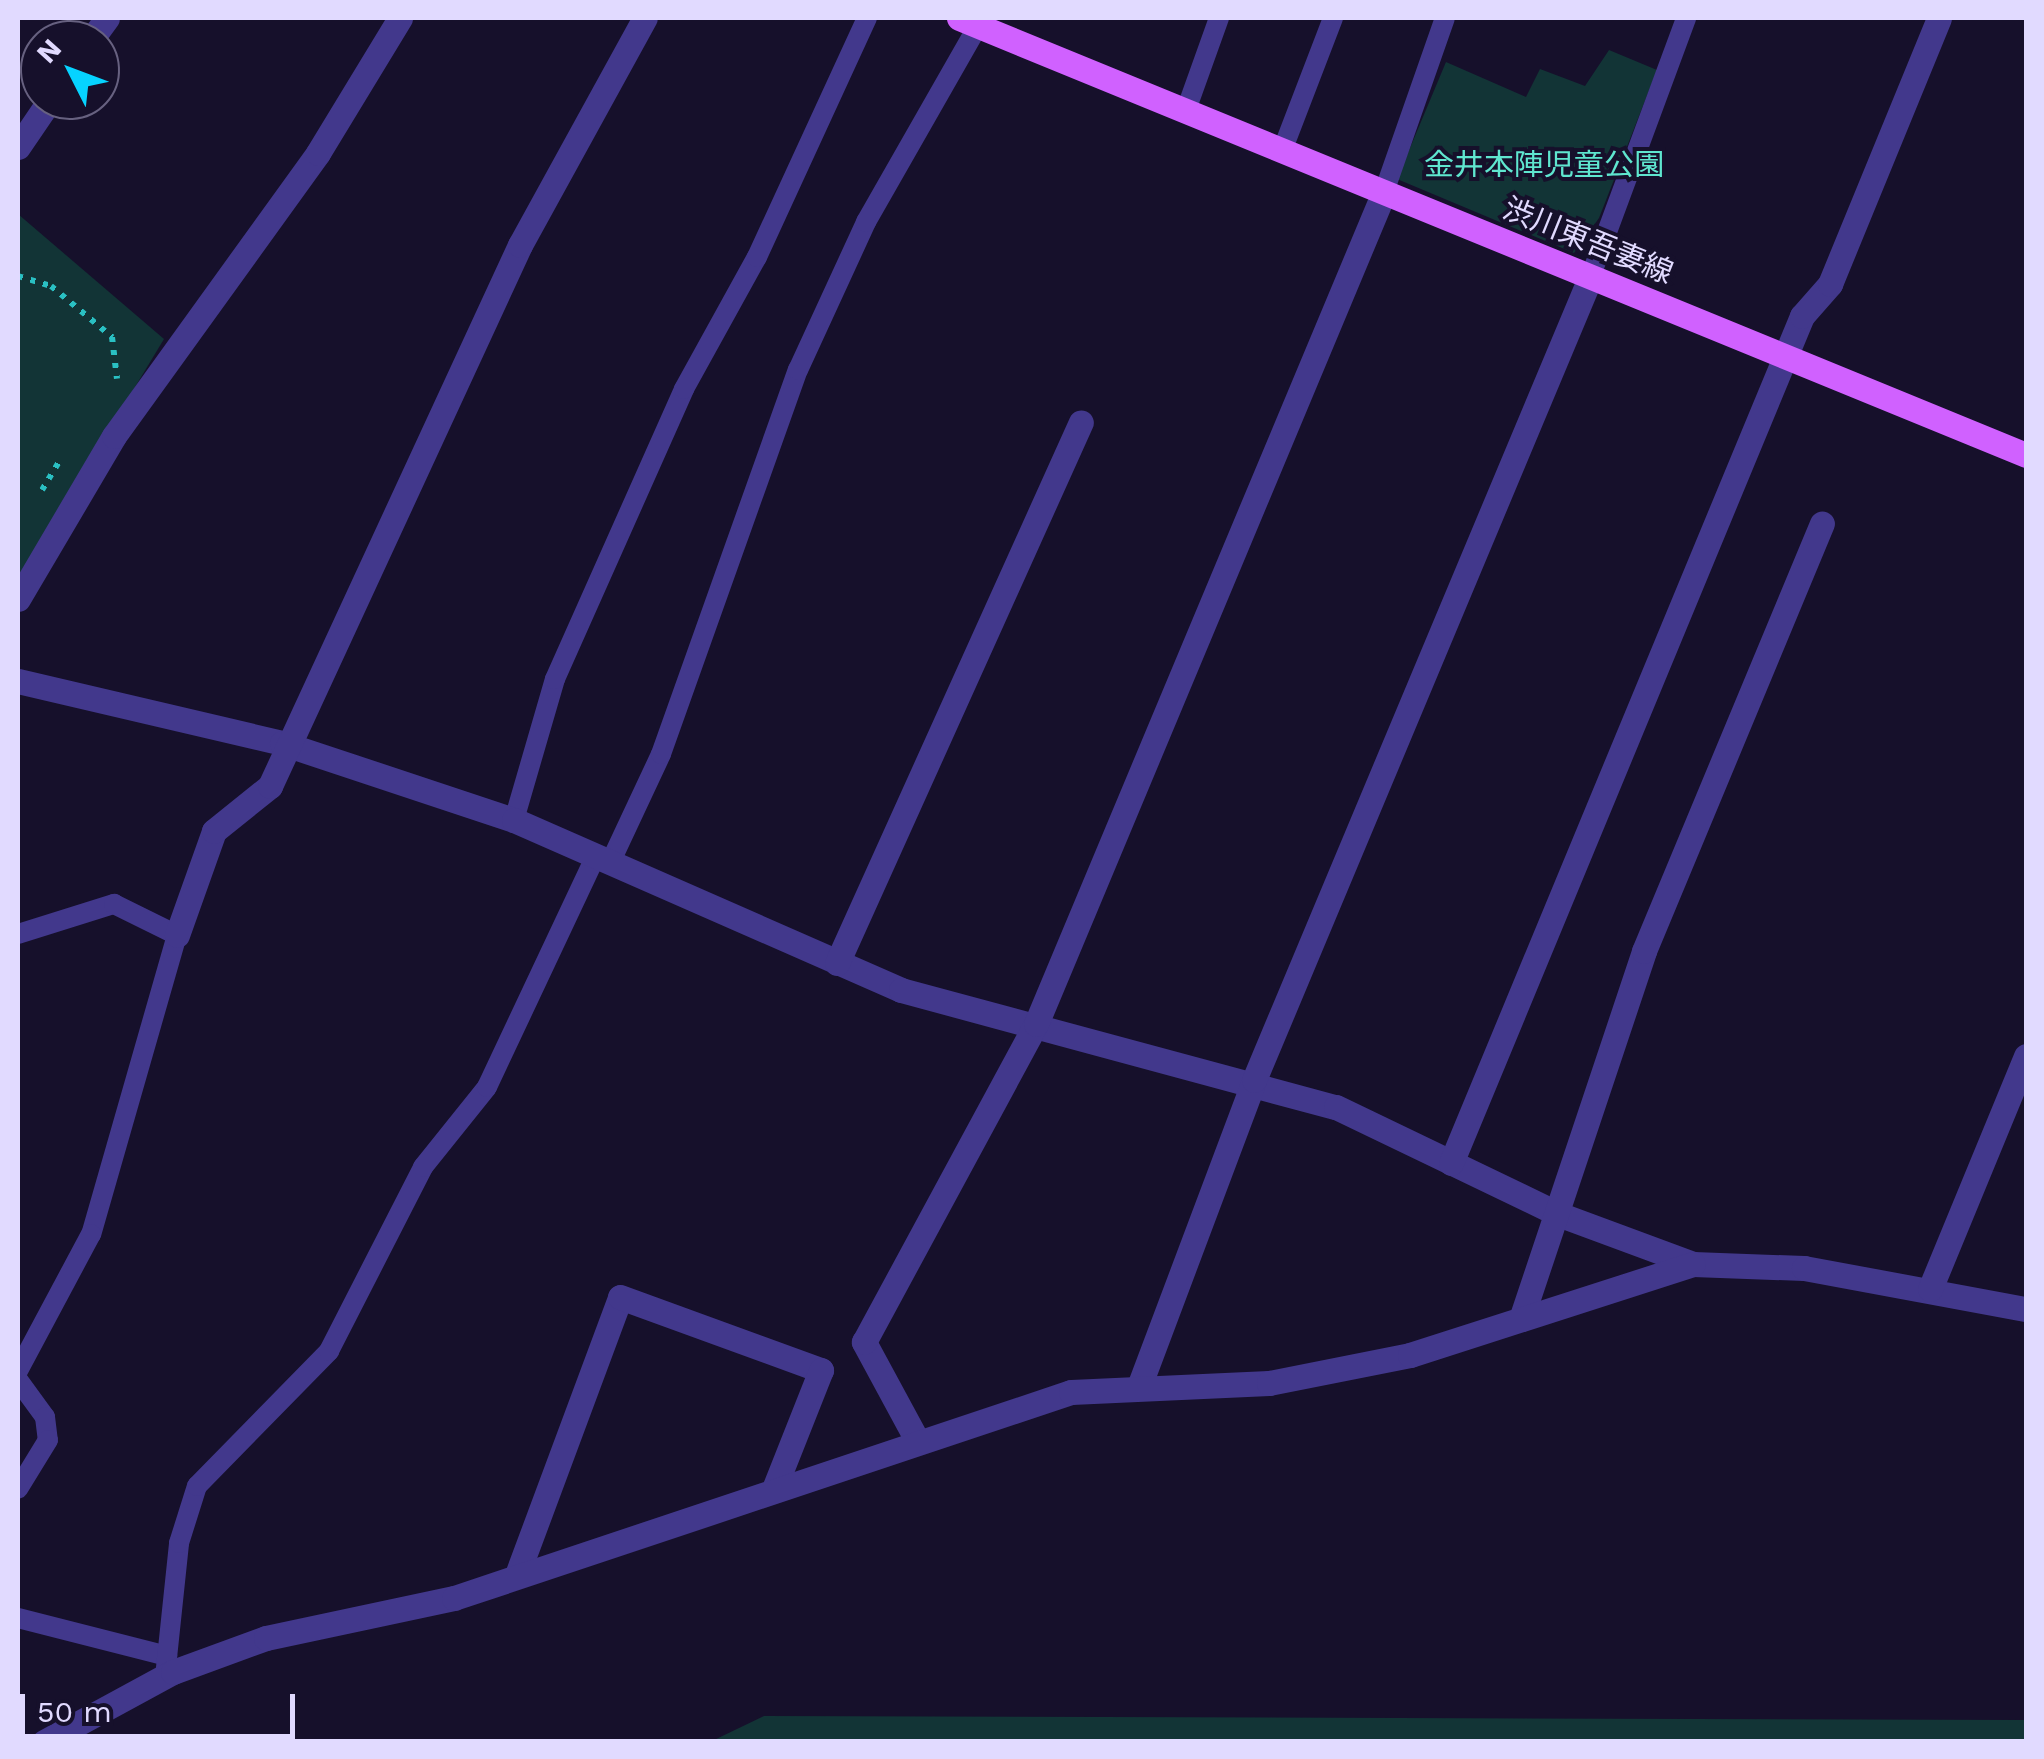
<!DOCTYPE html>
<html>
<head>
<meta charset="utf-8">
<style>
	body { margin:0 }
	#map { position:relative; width:2044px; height:1759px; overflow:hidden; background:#16102b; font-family:"Work Sans","Noto Sans JP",sans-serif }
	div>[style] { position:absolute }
	.green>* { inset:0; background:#123436 }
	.path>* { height:6px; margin-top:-3px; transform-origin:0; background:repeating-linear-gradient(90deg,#2ac0c3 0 5px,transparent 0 13px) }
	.lane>* { height:20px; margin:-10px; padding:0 10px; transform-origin:10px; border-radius:10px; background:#42388c }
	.street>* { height:25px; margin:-12.5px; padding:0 12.5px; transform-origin:12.5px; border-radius:12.5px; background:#42388c }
	.primary>* { height:25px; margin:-12.5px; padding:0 12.5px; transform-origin:12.5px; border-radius:12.5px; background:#d061ff }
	span { translate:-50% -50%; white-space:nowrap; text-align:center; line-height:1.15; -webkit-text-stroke:8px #16102b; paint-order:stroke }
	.park-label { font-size:30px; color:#5fe6cf }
	.street-label { font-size:30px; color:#e1daff }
	.frame { position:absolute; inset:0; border:20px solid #e1daff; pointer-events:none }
	.north { position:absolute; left:20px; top:20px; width:100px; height:100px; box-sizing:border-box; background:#16102b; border:2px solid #676180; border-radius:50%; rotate:312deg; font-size:28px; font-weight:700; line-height:40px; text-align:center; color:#e1daff }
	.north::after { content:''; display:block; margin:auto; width:35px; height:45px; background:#06d3ff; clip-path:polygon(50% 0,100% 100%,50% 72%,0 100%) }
	.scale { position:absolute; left:20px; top:1694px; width:275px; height:45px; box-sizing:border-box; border:5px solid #e1daff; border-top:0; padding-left:12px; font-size:30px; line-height:35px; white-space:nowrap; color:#e1daff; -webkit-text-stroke:8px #16102b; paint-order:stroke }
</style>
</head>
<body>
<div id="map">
	<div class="green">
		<div style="clip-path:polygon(1609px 50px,1657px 70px,1599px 218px,1574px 253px,1397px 179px,1446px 62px,1526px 97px,1540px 69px,1585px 86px)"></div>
		<div style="clip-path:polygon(18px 214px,164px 339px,18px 581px)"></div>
		<div style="clip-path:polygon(764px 1716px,2026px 1720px,2026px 1741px,712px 1741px)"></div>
	</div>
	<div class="path">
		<div style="left:18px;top:276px;width:34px;rotate:17deg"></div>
		<div style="left:51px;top:286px;width:80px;rotate:39.9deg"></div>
		<div style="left:112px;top:337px;width:42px;rotate:83.2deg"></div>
		<div style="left:42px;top:490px;width:33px;rotate:-59deg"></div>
	</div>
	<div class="lane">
		<div style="left:1185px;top:113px;width:101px;rotate:-70.3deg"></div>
		<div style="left:1282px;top:151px;width:142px;rotate:-69deg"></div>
		<div style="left:1384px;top:192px;width:184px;rotate:-70.7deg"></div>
		<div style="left:1590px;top:278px;width:277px;rotate:-69.7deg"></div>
		<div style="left:514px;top:820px;width:147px;rotate:-73.8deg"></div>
		<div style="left:555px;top:679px;width:317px;rotate:-66deg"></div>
		<div style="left:684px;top:389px;width:151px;rotate:-61.1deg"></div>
		<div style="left:757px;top:257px;width:263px;rotate:-65.3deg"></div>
		<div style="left:610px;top:863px;width:120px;rotate:-64.9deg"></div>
		<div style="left:661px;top:754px;width:408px;rotate:-70.4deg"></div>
		<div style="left:798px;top:370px;width:163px;rotate:-65.3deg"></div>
		<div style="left:866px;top:222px;width:226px;rotate:-60.3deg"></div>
		<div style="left:18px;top:934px;width:101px;rotate:-17.4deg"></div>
		<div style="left:114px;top:904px;width:70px;rotate:26.2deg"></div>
		<div style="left:177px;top:935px;width:311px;rotate:106deg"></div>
		<div style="left:91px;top:1234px;width:155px;rotate:118.1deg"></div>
		<div style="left:18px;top:1380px;width:46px;rotate:53.9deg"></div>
		<div style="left:45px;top:1417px;width:23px;rotate:83deg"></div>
		<div style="left:48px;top:1440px;width:57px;rotate:121.5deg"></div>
		<div style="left:18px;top:1618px;width:154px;rotate:14.3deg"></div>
		<div style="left:165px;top:1677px;width:135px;rotate:-84deg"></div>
		<div style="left:179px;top:1543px;width:60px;rotate:-72.5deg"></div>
		<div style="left:197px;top:1486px;width:189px;rotate:-45.6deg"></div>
		<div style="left:329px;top:1351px;width:207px;rotate:-62.9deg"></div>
		<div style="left:423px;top:1167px;width:102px;rotate:-51.3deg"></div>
		<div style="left:487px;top:1087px;width:254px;rotate:-64.8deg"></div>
	</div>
	<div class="street">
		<div style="left:91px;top:40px;width:27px;rotate:-54deg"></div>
		<div style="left:18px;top:147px;width:57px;rotate:-55.8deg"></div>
		<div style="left:18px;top:599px;width:189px;rotate:-59.5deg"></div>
		<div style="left:114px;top:436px;width:349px;rotate:-54.2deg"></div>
		<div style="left:318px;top:153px;width:158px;rotate:-58.7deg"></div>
		<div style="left:18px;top:681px;width:271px;rotate:13.2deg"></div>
		<div style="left:282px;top:743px;width:244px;rotate:18.4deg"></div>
		<div style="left:514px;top:820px;width:423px;rotate:23.7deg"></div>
		<div style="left:901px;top:990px;width:450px;rotate:15.1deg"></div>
		<div style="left:1336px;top:1107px;width:246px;rotate:25.7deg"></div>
		<div style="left:1558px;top:1214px;width:144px;rotate:20.3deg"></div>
		<div style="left:1693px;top:1264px;width:111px;rotate:2.1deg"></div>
		<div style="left:1804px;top:1268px;width:226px;rotate:10.5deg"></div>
		<div style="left:177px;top:935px;width:110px;rotate:-70.4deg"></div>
		<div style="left:214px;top:831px;width:72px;rotate:-38.8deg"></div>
		<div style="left:270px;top:786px;width:596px;rotate:-65.2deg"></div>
		<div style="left:520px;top:245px;width:259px;rotate:-61.2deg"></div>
		<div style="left:837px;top:963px;width:593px;rotate:-65.72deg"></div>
		<div style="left:1451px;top:1163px;width:917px;rotate:-67.49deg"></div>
		<div style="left:1802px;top:316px;width:43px;rotate:-48.8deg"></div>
		<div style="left:1830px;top:284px;width:287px;rotate:-67.7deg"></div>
		<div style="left:1930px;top:1289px;width:252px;rotate:-67.6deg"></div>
		<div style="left:1521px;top:1319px;width:388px;rotate:-71.5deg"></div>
		<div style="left:1644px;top:951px;width:463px;rotate:-67.4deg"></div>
		<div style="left:1140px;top:1384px;width:325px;rotate:-69.4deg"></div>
		<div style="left:1254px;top:1080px;width:870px;rotate:-67.27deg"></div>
		<div style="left:918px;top:1442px;width:114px;rotate:-118.4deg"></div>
		<div style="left:864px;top:1342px;width:362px;rotate:-61.6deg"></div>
		<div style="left:1036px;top:1024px;width:902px;rotate:-67.3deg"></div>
		<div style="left:518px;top:1572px;width:293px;rotate:-69.6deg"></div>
		<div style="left:620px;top:1297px;width:214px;rotate:20deg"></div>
		<div style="left:821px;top:1370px;width:128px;rotate:111.6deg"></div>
		<div style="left:44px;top:1742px;width:147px;rotate:-28.5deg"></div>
		<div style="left:173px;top:1672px;width:99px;rotate:-20.1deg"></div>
		<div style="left:266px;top:1638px;width:192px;rotate:-12deg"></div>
		<div style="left:454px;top:1598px;width:650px;rotate:-18.46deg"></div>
		<div style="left:1071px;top:1392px;width:198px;rotate:-2.6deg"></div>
		<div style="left:1269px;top:1383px;width:144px;rotate:-11.2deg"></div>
		<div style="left:1410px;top:1355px;width:297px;rotate:-17.8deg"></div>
	</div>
	<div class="primary">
		<div style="left:959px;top:18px;width:1153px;rotate:22.27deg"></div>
	</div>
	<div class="park-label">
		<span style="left:1544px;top:165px">金井本陣児童公園</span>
	</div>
	<div class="street-label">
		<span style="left:1588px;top:241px;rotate:22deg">渋川東吾妻線</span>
	</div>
	<div class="frame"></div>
	<div class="north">N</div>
	<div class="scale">50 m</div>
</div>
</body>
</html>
